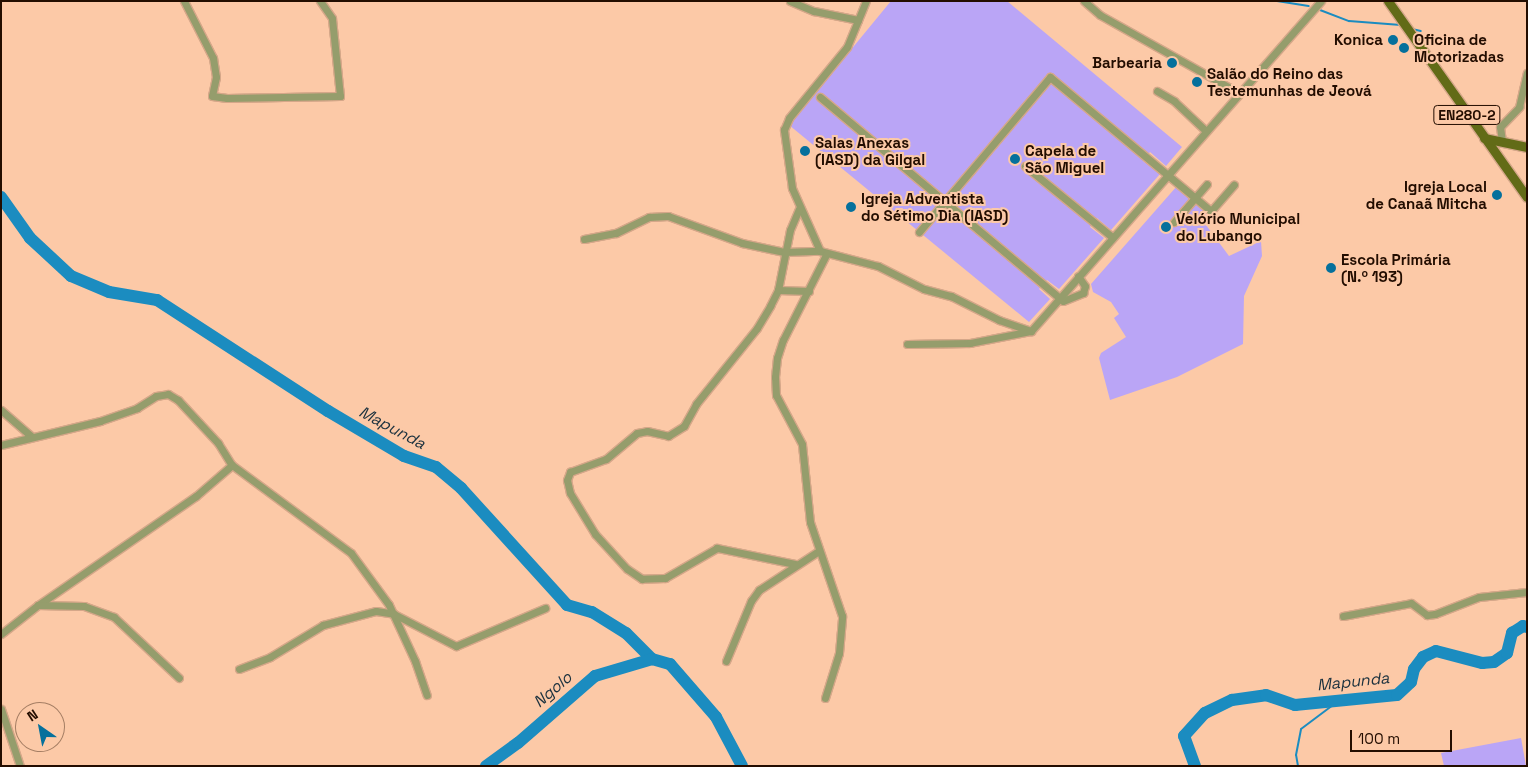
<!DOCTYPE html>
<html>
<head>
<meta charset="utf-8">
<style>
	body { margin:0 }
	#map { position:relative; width:1528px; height:767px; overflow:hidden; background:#fcc9a7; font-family:"Space Grotesk",sans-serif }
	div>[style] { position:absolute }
	.green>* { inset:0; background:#baa5f6 }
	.stream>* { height:2px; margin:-1px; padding:0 1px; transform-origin:1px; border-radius:1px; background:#1b8cc0 }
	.river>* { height:12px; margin:-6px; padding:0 6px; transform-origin:6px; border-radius:6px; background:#1b8cc0 }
	.roads { filter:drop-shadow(1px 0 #d5a789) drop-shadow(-1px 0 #d5a789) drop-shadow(0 1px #d5a789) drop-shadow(0 -1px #d5a789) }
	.minor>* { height:7px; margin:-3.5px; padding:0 3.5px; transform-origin:3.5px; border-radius:3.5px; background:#959d6c }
	.major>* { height:9px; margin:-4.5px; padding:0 4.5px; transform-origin:4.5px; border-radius:4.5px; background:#626b17 }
	.dots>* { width:14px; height:14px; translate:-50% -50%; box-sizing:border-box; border:2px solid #fcc9a7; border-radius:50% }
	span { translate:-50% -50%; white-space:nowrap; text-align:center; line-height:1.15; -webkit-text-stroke:4px #fcc9a7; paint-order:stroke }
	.shield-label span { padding:1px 4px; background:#fcc9a7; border:1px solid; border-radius:4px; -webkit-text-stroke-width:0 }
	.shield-label { font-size:14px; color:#230d00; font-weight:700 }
	.poi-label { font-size:15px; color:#230d00; font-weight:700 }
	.left { translate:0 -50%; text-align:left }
	.right { translate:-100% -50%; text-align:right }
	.water-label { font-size:16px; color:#1b313e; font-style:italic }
	.frame { position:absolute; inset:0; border:2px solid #230d00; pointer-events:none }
	.north { position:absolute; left:15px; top:702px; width:50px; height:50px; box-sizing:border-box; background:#fcc9a7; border:1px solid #a57e64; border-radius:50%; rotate:327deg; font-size:14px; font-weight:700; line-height:20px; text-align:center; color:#230d00 }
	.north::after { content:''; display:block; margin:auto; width:18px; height:22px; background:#05709c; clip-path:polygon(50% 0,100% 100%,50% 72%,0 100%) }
	.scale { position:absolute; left:1350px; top:730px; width:102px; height:22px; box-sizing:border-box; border:2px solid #230d00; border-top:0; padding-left:6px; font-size:15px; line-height:18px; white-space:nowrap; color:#230d00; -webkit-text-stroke:4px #fcc9a7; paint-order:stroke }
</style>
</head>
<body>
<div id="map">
	<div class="green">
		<div style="clip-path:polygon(891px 1px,1007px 1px,1182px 147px,1166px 166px,1150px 152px,1143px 161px,1160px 174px,1111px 230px,1097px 218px,1090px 227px,1104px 238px,1059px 289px,1047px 280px,1039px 289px,1050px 299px,1029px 322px,789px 125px)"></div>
		<div style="clip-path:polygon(1177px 186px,1209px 213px,1203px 221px,1229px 256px,1261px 241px,1262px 256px,1244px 296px,1243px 344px,1177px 377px,1110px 400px,1099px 358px,1101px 353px,1126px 337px,1114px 318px,1119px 314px,1111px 302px,1093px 292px,1091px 284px)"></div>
		<div style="clip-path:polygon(1521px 738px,1526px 766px,1444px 766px,1441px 753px)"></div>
	</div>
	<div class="stream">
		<div style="left:1277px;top:1px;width:32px;rotate:9deg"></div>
		<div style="left:1320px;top:10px;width:31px;rotate:21deg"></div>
		<div style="left:1349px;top:21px;width:52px;rotate:4.4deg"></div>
		<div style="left:1412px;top:29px;width:9px;rotate:13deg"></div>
		<div style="left:1298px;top:766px;width:11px;rotate:-100deg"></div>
		<div style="left:1296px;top:755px;width:26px;rotate:-79deg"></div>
		<div style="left:1301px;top:729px;width:50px;rotate:-36.9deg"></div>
	</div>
	<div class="river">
		<div style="left:1px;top:197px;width:50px;rotate:54.7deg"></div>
		<div style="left:30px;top:238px;width:56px;rotate:42.8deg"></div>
		<div style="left:71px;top:276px;width:41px;rotate:22.8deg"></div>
		<div style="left:109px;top:292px;width:49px;rotate:9.5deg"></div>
		<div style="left:157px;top:300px;width:204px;rotate:33deg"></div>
		<div style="left:328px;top:411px;width:88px;rotate:30.6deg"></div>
		<div style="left:404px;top:456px;width:34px;rotate:19deg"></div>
		<div style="left:436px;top:467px;width:33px;rotate:40deg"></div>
		<div style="left:461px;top:488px;width:158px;rotate:47.8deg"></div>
		<div style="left:567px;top:605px;width:26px;rotate:16deg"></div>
		<div style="left:592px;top:612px;width:40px;rotate:32deg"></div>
		<div style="left:626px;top:633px;width:37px;rotate:45deg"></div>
		<div style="left:652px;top:659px;width:19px;rotate:16deg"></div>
		<div style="left:670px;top:664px;width:70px;rotate:49deg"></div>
		<div style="left:716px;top:717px;width:55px;rotate:62deg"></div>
		<div style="left:486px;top:766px;width:39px;rotate:-36deg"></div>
		<div style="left:518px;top:743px;width:102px;rotate:-41deg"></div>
		<div style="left:595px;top:676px;width:59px;rotate:-16.6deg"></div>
		<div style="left:1195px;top:766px;width:32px;rotate:-110deg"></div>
		<div style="left:1184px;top:736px;width:31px;rotate:-48deg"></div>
		<div style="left:1205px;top:713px;width:30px;rotate:-26deg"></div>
		<div style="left:1232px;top:700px;width:34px;rotate:-8deg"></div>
		<div style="left:1266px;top:695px;width:31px;rotate:19deg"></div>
		<div style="left:1295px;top:705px;width:102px;rotate:-5.6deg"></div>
		<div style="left:1397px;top:695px;width:19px;rotate:-43deg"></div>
		<div style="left:1411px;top:682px;width:13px;rotate:-77deg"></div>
		<div style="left:1414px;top:669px;width:15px;rotate:-53deg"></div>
		<div style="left:1423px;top:657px;width:14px;rotate:-25deg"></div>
		<div style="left:1436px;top:651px;width:48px;rotate:14.6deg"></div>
		<div style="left:1482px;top:663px;width:12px;rotate:-5deg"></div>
		<div style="left:1494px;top:662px;width:16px;rotate:-35deg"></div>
		<div style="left:1507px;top:653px;width:21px;rotate:-76deg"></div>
		<div style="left:1512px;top:633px;width:13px;rotate:-32deg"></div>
		<div style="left:1523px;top:626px;width:4px;rotate:14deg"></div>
	</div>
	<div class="roads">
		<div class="minor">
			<div style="left:184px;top:1px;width:64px;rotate:63deg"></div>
			<div style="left:213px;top:58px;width:19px;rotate:81deg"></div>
			<div style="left:216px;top:77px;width:19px;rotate:102deg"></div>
			<div style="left:212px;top:96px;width:15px;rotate:8deg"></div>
			<div style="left:227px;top:98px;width:113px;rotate:-1deg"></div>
			<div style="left:340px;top:96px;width:78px;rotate:-95.9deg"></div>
			<div style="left:332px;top:18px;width:21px;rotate:-125deg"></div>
			<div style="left:790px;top:1px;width:26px;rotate:23deg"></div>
			<div style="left:814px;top:11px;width:45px;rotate:11.6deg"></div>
			<div style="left:1084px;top:1px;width:21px;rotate:41deg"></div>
			<div style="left:1100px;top:15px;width:159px;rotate:29.3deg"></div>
			<div style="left:1157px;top:91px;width:20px;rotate:30deg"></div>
			<div style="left:1174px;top:101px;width:44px;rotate:43.2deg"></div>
			<div style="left:820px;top:97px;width:317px;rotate:40deg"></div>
			<div style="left:1063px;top:301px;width:22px;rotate:-22deg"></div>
			<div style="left:1083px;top:293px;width:7px;rotate:-74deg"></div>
			<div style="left:1085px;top:286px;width:12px;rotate:-125deg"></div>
			<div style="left:1502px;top:141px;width:14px;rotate:-98deg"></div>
			<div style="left:1500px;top:127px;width:28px;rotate:-46deg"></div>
			<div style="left:1519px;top:107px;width:35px;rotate:-77deg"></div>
			<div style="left:1025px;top:166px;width:112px;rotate:39.2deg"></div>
			<div style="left:1174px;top:222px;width:50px;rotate:-49deg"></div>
			<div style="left:919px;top:232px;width:203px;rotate:-49.8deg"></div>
			<div style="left:1050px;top:77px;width:209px;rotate:39.8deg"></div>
			<div style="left:1211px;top:211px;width:35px;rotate:-49deg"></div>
			<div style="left:584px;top:239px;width:33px;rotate:-11deg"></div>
			<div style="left:616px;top:233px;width:37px;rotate:-26deg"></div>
			<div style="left:649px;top:217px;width:19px;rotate:-3deg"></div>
			<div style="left:668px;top:216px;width:79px;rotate:20deg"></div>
			<div style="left:742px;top:243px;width:43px;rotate:12.1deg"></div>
			<div style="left:784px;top:252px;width:36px;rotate:-2deg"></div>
			<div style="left:820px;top:251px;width:60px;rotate:14.5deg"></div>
			<div style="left:878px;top:266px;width:51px;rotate:26.6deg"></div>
			<div style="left:924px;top:289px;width:28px;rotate:15deg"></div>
			<div style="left:951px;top:296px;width:54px;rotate:26.6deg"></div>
			<div style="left:999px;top:320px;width:34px;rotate:19deg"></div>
			<div style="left:820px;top:251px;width:69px;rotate:-114deg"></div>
			<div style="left:792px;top:188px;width:59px;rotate:-97.9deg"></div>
			<div style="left:784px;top:130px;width:13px;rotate:-67deg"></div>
			<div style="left:789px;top:118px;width:92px;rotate:-50.8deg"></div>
			<div style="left:847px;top:47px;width:50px;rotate:-67.6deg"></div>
			<div style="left:778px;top:290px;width:31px;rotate:2deg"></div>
			<div style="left:1031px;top:331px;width:439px;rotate:-48.7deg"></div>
			<div style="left:907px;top:344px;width:63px;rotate:-0.9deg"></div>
			<div style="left:970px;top:343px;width:62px;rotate:-11.1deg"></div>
			<div style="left:1px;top:410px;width:40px;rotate:41deg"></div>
			<div style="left:1px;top:445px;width:102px;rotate:-13.6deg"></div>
			<div style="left:100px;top:421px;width:39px;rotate:-19deg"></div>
			<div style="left:137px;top:408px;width:22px;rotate:-32deg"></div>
			<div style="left:156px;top:396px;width:12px;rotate:-9deg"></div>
			<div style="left:168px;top:394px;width:12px;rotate:31deg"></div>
			<div style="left:178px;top:400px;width:59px;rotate:47.1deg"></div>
			<div style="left:218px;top:443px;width:26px;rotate:58deg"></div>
			<div style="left:232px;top:465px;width:48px;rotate:139.3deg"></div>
			<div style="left:196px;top:496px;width:192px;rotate:145.4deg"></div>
			<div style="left:38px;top:605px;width:47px;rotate:141.9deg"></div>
			<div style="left:232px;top:465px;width:148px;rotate:36.5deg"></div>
			<div style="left:351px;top:553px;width:64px;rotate:53.8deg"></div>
			<div style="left:389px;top:605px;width:62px;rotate:65.1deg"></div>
			<div style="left:415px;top:661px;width:36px;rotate:71deg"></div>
			<div style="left:795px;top:564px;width:80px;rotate:-168.4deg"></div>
			<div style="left:717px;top:548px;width:60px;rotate:150deg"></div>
			<div style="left:665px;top:578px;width:23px;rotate:178deg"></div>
			<div style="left:642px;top:579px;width:18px;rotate:-146deg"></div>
			<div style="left:627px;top:569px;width:47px;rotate:-132.4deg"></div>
			<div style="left:595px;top:534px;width:48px;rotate:-121.4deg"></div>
			<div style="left:570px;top:493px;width:13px;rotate:-103deg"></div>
			<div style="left:567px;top:480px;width:9px;rotate:-69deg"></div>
			<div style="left:570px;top:472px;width:38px;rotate:-20deg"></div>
			<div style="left:606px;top:459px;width:40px;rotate:-40deg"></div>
			<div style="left:637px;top:433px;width:10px;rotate:-11deg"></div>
			<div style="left:647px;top:431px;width:22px;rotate:13deg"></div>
			<div style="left:668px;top:436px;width:19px;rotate:-32deg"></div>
			<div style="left:684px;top:426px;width:25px;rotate:-61deg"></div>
			<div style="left:696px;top:404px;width:97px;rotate:-51.2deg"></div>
			<div style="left:757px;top:328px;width:26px;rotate:-59deg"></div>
			<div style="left:770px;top:306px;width:18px;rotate:-63deg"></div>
			<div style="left:778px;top:290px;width:61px;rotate:-78.7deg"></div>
			<div style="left:790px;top:230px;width:23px;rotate:-67deg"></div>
			<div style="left:38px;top:605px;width:46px;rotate:1.2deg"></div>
			<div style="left:84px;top:606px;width:32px;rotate:20deg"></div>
			<div style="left:114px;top:617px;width:89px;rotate:43.2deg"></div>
			<div style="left:1343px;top:616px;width:69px;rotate:-10.8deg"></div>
			<div style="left:1411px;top:603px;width:20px;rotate:37deg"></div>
			<div style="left:1427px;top:615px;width:8px;rotate:-7deg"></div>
			<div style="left:1435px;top:614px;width:47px;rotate:-21.1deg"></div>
			<div style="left:1479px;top:597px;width:48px;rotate:-5.9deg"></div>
			<div style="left:726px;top:661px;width:65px;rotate:-67.4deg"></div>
			<div style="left:751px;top:601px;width:14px;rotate:-54deg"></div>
			<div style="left:759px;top:590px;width:69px;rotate:-33.2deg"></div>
			<div style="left:239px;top:669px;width:33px;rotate:-21deg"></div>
			<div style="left:270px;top:657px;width:62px;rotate:-31.1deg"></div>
			<div style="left:323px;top:625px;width:55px;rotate:-14.8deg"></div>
			<div style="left:376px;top:611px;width:18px;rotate:9deg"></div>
			<div style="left:394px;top:614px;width:70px;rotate:27.3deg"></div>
			<div style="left:456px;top:646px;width:97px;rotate:-23.1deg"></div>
			<div style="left:825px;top:698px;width:47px;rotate:-72.7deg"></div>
			<div style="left:839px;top:653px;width:37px;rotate:-85deg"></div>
			<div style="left:842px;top:616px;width:99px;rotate:-108.8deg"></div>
			<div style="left:810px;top:522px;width:78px;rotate:-95.9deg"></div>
			<div style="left:802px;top:444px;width:55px;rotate:-118deg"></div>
			<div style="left:776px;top:395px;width:18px;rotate:-93deg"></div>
			<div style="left:775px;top:377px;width:19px;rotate:-84deg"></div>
			<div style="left:777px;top:358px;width:19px;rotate:-72deg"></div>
			<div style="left:783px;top:340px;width:97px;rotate:-63.2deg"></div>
			<div style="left:1px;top:709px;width:60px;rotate:71.6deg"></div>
		</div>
		<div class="major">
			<div style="left:1388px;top:1px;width:240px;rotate:54.7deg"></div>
			<div style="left:1484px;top:138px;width:44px;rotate:11.8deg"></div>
		</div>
	</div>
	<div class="dots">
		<div style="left:1393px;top:40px;background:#05709c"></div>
		<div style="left:1404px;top:48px;background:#05709c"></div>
		<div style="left:1172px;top:63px;background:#05709c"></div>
		<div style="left:1197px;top:82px;background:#05709c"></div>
		<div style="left:805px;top:151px;background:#05709c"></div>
		<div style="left:1015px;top:159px;background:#05709c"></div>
		<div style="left:1497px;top:195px;background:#05709c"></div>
		<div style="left:851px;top:207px;background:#05709c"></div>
		<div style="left:1166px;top:227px;background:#05709c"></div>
		<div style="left:1331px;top:268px;background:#05709c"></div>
	</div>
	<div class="shield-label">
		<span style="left:1467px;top:115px">EN280-2</span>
	</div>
	<div class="poi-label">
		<span class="left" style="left:1414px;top:48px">Oficina de<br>Motorizadas</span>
		<span class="right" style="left:1383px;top:40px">Konica</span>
		<span class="right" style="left:1162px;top:63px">Barbearia</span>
		<span class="left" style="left:1207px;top:82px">Salão do Reino das<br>Testemunhas de Jeová</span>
		<span class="left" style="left:815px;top:151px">Salas Anexas<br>(IASD) da Gilgal</span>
		<span class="left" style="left:1025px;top:159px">Capela de<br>São Miguel</span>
		<span class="right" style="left:1487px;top:195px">Igreja Local<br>de Canaã Mitcha</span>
		<span class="left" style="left:861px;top:207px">Igreja Adventista<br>do Sétimo Dia (IASD)</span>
		<span class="left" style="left:1176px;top:227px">Velório Municipal<br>do Lubango</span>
		<span class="left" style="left:1341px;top:268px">Escola Primária<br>(N.º 193)</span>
	</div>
	<div class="water-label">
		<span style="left:392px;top:428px;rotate:28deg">Mapunda</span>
		<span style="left:1353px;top:682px;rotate:-6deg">Mapunda</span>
		<span style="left:553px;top:690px;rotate:-41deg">Ngolo</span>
	</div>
	<div class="frame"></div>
	<div class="north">N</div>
	<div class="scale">100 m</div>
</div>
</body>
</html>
